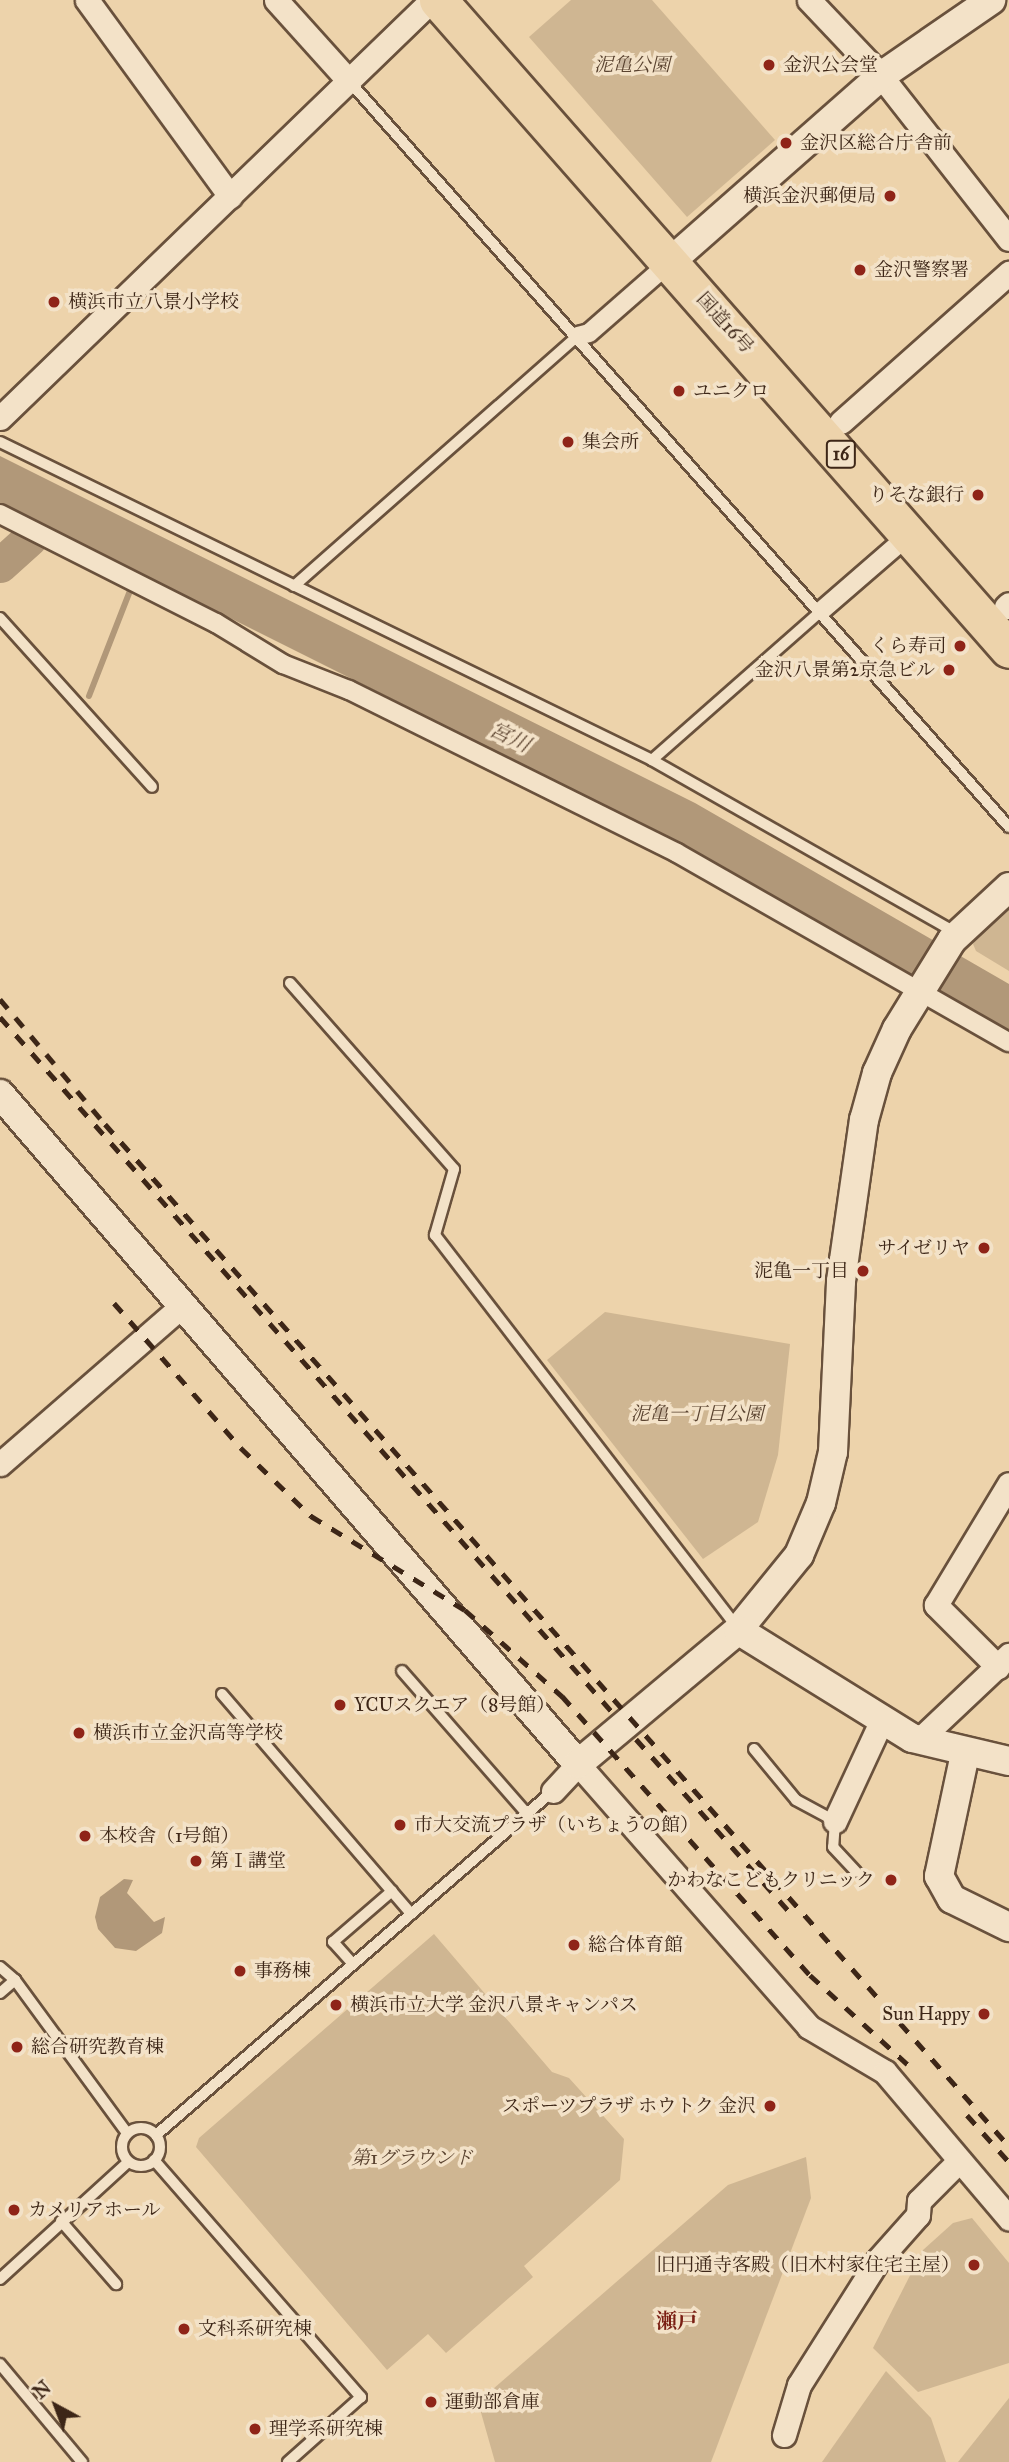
<!DOCTYPE html>
<html>
<head>
<meta charset="utf-8">
<style>
	body { margin:0 }
	#map { position:relative; width:1009px; height:2462px; overflow:hidden; background:#edd3ab; font-family:"IM FELL Great Primer","Noto Serif JP",serif }
	div>[style] { position:absolute }
	.green>* { inset:0; background:#cfb692 }
	.water>* { inset:0; background:#b19879 }
	.stream>* { height:6px; margin:-3px; padding:0 3px; transform-origin:3px; border-radius:3px; background:#b19879 }
	.river>* { height:35px; margin:-17.5px; padding:0 17.5px; transform-origin:17.5px; border-radius:17.5px; background:#b19879 }
	.roads { filter:drop-shadow(2px 0 #69513c) drop-shadow(-2px 0 #69513c) drop-shadow(0 2px #69513c) drop-shadow(0 -2px #69513c) }
	.service>* { height:10px; margin:-5px; padding:0 5px; transform-origin:5px; border-radius:5px; background:#f3e2c8 }
	.service>.ring { margin:-5px; padding:0; box-sizing:content-box; background:none; border:10px solid #f3e2c8; border-radius:50% }
	.pedestrian>* { height:18px; margin:-9px; padding:0 9px; transform-origin:9px; border-radius:9px; background:#f3e2c8 }
	.minor>* { height:23px; margin:-11.5px; padding:0 11.5px; transform-origin:11.5px; border-radius:11.5px; background:#f3e2c8 }
	.tertiary>* { height:28px; margin:-14px; padding:0 14px; transform-origin:14px; border-radius:14px; background:#f3e2c8 }
	.trunk>* { height:37px; margin:-18.5px; padding:0 18.5px; transform-origin:18.5px; border-radius:18.5px; background:#edd3ab }
	.rail>* { height:5px; margin-top:-2.5px; transform-origin:0; background:repeating-linear-gradient(90deg,#3d2617 0 12px,transparent 0 24px) }
	.dots>* { width:19px; height:19px; translate:-50% -50%; box-sizing:border-box; border:4px solid #f3e2c8; border-radius:50% }
	span { translate:-50% -50%; white-space:nowrap; text-align:center; line-height:1.15; -webkit-text-stroke:7px #f3e2c8; paint-order:stroke }
	.shield-label span { padding:2px 5px; background:#f3e2c8; border:2px solid; border-radius:5px; -webkit-text-stroke-width:0 }
	.shield-label { font-size:18px; color:#3d2617; font-weight:700 }
	.park-label { font-size:19px; color:#5a4330; font-style:italic }
	.poi-label { font-size:19px; color:#3d2617 }
	.left { translate:0 -50%; text-align:left }
	.right { translate:-100% -50%; text-align:right }
	.street-label { font-size:19px; color:#3d2617 }
	.water-label { font-size:21px; color:#604834; font-style:italic }
	.neighbourhood-label { font-size:21px; color:#7a1f14; font-weight:700 }
	.north { position:absolute; left:21px; top:2371px; width:70px; height:70px; -webkit-text-stroke:5px #f3e2c8; paint-order:stroke; rotate:319deg; font-size:19px; font-weight:700; line-height:28px; text-align:center; color:#3d2617 }
	.north::after { content:''; display:block; margin:auto; width:24px; height:32px; background:#3d2617; clip-path:polygon(50% 0,100% 100%,50% 72%,0 100%) }
</style>
</head>
<body>
<div id="map">
	<div class="green">
		<div style="clip-path:polygon(571px 0,652px 0,775px 140px,687px 217px,529px 37px)"></div>
		<div style="clip-path:polygon(1009px 905px,1009px 971px,976px 951px,973px 944px,986px 925px)"></div>
		<div style="clip-path:polygon(605px 1312px,790px 1344px,778px 1455px,758px 1522px,703px 1559px,547px 1360px)"></div>
		<div style="clip-path:polygon(434px 1934px,552px 2072px,569px 2078px,624px 2139px,620px 2180px,524px 2266px,533px 2277px,446px 2353px,428px 2334px,387px 2370px,196px 2147px,199px 2138px)"></div>
		<div style="clip-path:polygon(806px 2157px,811px 2198px,711px 2462px,495px 2462px,478px 2402px,728px 2185px)"></div>
		<div style="clip-path:polygon(972px 2218px,1009px 2263px,1009px 2363px,918px 2392px,873px 2348px,923px 2250px,953px 2223px)"></div>
		<div style="clip-path:polygon(886px 2371px,931px 2418px,946px 2462px,822px 2462px)"></div>
		<div style="clip-path:polygon(1009px 2398px,1009px 2462px,958px 2462px)"></div>
	</div>
	<div class="water">
		<div style="clip-path:polygon(0 456px,695px 803px,1009px 984px,1009px 1037px,584px 795px,0 503px)"></div>
		<div style="clip-path:polygon(124px 1879px,133px 1880px,127px 1893px,154px 1922px,165px 1917px,162px 1933px,136px 1951px,115px 1948px,98px 1929px,95px 1917px,100px 1897px)"></div>
	</div>
	<div class="stream">
		<div style="left:89px;top:696px;width:116px;rotate:-68.7deg"></div>
	</div>
	<div class="river">
		<div style="left:0;top:565px;width:40px;rotate:-42deg"></div>
	</div>
	<div class="roads">
		<div class="service">
			<div style="left:349px;top:81px;width:996px;rotate:48.5deg"></div>
			<div style="left:0;top:442px;width:725px;rotate:26deg"></div>
			<div style="left:652px;top:760px;width:350px;rotate:29.6deg"></div>
			<div style="left:294px;top:586px;width:378px;rotate:-41.4deg"></div>
			<div style="left:0;top:618px;width:227px;rotate:48deg"></div>
			<div style="left:652px;top:760px;width:225px;rotate:-41.4deg"></div>
			<div style="left:290px;top:983px;width:248px;rotate:48.6deg"></div>
			<div style="left:454px;top:1169px;width:69px;rotate:106.1deg"></div>
			<div style="left:435px;top:1235px;width:495px;rotate:52.4deg"></div>
			<div style="left:402px;top:1671px;width:190px;rotate:48.8deg"></div>
			<div style="left:222px;top:1694px;width:290px;rotate:49.3deg"></div>
			<div style="left:754px;top:1749px;width:66px;rotate:50.5deg"></div>
			<div style="left:796px;top:1800px;width:44px;rotate:28.3deg"></div>
			<div style="left:835px;top:1821px;width:26px;rotate:94deg"></div>
			<div style="left:833px;top:1847px;width:34px;rotate:47deg"></div>
			<div style="left:353px;top:1964px;width:30px;rotate:-132deg"></div>
			<div style="left:333px;top:1942px;width:78px;rotate:-40.8deg"></div>
			<div style="left:0;top:1967px;width:20px;rotate:41deg"></div>
			<div style="left:15px;top:1980px;width:190px;rotate:53.8deg"></div>
			<div style="left:0;top:1993px;width:20px;rotate:-41deg"></div>
			<div class="ring" style="left:122px;top:2128px;width:28px;height:28px"></div>
			<div style="left:156px;top:2135px;width:525px;rotate:-40.91deg"></div>
			<div style="left:154px;top:2160px;width:315px;rotate:48.9deg"></div>
			<div style="left:361px;top:2397px;width:98px;rotate:138.3deg"></div>
			<div style="left:61px;top:2221px;width:84px;rotate:48.9deg"></div>
			<div style="left:0;top:2279px;width:173px;rotate:-42.4deg"></div>
			<div style="left:0;top:2364px;width:128px;rotate:50.1deg"></div>
		</div>
		<div class="pedestrian">
			<div style="left:578px;top:336px;width:11px;rotate:-15deg"></div>
			<div style="left:589px;top:333px;width:108px;rotate:-41.2deg"></div>
			<div style="left:0;top:514px;width:242px;rotate:26.8deg"></div>
			<div style="left:216px;top:623px;width:79px;rotate:31.5deg"></div>
			<div style="left:283px;top:664px;width:71px;rotate:21.5deg"></div>
			<div style="left:349px;top:690px;width:366px;rotate:26.4deg"></div>
			<div style="left:677px;top:853px;width:382px;rotate:29.7deg"></div>
			<div style="left:821px;top:611px;width:119px;rotate:-40.9deg"></div>
		</div>
		<div class="minor">
			<div style="left:87px;top:0;width:243px;rotate:53.9deg"></div>
			<div style="left:276px;top:0;width:109px;rotate:48deg"></div>
			<div style="left:809px;top:0;width:105px;rotate:46.5deg"></div>
			<div style="left:881px;top:76px;width:207px;rotate:51.9deg"></div>
			<div style="left:0;top:418px;width:601px;rotate:-44.06deg"></div>
			<div style="left:841px;top:422px;width:225px;rotate:-41.6deg"></div>
			<div style="left:1006px;top:607px;width:4px;rotate:-45deg"></div>
			<div style="left:0;top:1464px;width:241px;rotate:-41deg"></div>
			<div style="left:998px;top:1667px;width:88px;rotate:-135deg"></div>
			<div style="left:936px;top:1605px;width:141px;rotate:-58.9deg"></div>
			<div style="left:919px;top:1740px;width:124px;rotate:-43.4deg"></div>
			<div style="left:553px;top:1791px;width:37px;rotate:-47deg"></div>
			<div style="left:578px;top:1764px;width:350px;rotate:48.7deg"></div>
			<div style="left:809px;top:2027px;width:88px;rotate:30.6deg"></div>
			<div style="left:885px;top:2072px;width:192px;rotate:49.7deg"></div>
			<div style="left:835px;top:1821px;width:109px;rotate:-65.1deg"></div>
			<div style="left:784px;top:2435px;width:52px;rotate:-73.3deg"></div>
			<div style="left:799px;top:2385px;width:148px;rotate:-57.7deg"></div>
			<div style="left:878px;top:2260px;width:60px;rotate:-48.4deg"></div>
			<div style="left:918px;top:2215px;width:14px;rotate:-86deg"></div>
			<div style="left:919px;top:2201px;width:57px;rotate:-45deg"></div>
		</div>
		<div class="tertiary">
			<div style="left:670px;top:262px;width:281px;rotate:-41.4deg"></div>
			<div style="left:881px;top:76px;width:134px;rotate:-34.6deg"></div>
			<div style="left:0;top:1094px;width:885px;rotate:49.22deg"></div>
			<div style="left:578px;top:1764px;width:209px;rotate:-39.9deg"></div>
			<div style="left:738px;top:1630px;width:97px;rotate:-50.9deg"></div>
			<div style="left:799px;top:1555px;width:56px;rotate:-67.1deg"></div>
			<div style="left:821px;top:1503px;width:52px;rotate:-76.8deg"></div>
			<div style="left:833px;top:1452px;width:171px;rotate:-87.3deg"></div>
			<div style="left:841px;top:1281px;width:163px;rotate:-81.9deg"></div>
			<div style="left:864px;top:1120px;width:49px;rotate:-74.5deg"></div>
			<div style="left:877px;top:1073px;width:48px;rotate:-65.6deg"></div>
			<div style="left:897px;top:1029px;width:105px;rotate:-58.3deg"></div>
			<div style="left:952px;top:940px;width:78px;rotate:-42.9deg"></div>
			<div style="left:738px;top:1630px;width:205px;rotate:31.8deg"></div>
			<div style="left:912px;top:1738px;width:100px;rotate:13.3deg"></div>
			<div style="left:965px;top:1754px;width:125px;rotate:102deg"></div>
			<div style="left:939px;top:1876px;width:26px;rotate:61deg"></div>
			<div style="left:952px;top:1899px;width:64px;rotate:26.2deg"></div>
		</div>
		<div class="trunk">
			<div style="left:438px;top:0;width:864px;rotate:48.66deg"></div>
		</div>
	</div>
	<div class="rail">
		<div style="left:0;top:999px;width:163px;rotate:50deg"></div>
		<div style="left:105px;top:1124px;width:1364px;rotate:48.51deg"></div>
		<div style="left:0;top:1017px;width:927px;rotate:48.63deg"></div>
		<div style="left:114px;top:1303px;width:193px;rotate:48.8deg"></div>
		<div style="left:241px;top:1448px;width:98px;rotate:44.2deg"></div>
		<div style="left:311px;top:1516px;width:180px;rotate:31.4deg"></div>
		<div style="left:465px;top:1610px;width:130px;rotate:41.6deg"></div>
		<div style="left:562px;top:1696px;width:373px;rotate:48.4deg"></div>
		<div style="left:810px;top:1975px;width:132px;rotate:42.5deg"></div>
		<div style="left:636px;top:1739px;width:238px;rotate:48.4deg"></div>
		<div style="left:967px;top:2115px;width:63px;rotate:48.2deg"></div>
	</div>
	<div class="dots">
		<div style="left:769px;top:65px;background:#8f2418"></div>
		<div style="left:786px;top:143px;background:#8f2418"></div>
		<div style="left:890px;top:196px;background:#8f2418"></div>
		<div style="left:860px;top:270px;background:#8f2418"></div>
		<div style="left:54px;top:302px;background:#8f2418"></div>
		<div style="left:679px;top:391px;background:#8f2418"></div>
		<div style="left:568px;top:442px;background:#8f2418"></div>
		<div style="left:978px;top:495px;background:#8f2418"></div>
		<div style="left:960px;top:646px;background:#8f2418"></div>
		<div style="left:949px;top:670px;background:#8f2418"></div>
		<div style="left:984px;top:1248px;background:#8f2418"></div>
		<div style="left:863px;top:1271px;background:#8f2418"></div>
		<div style="left:340px;top:1705px;background:#8f2418"></div>
		<div style="left:79px;top:1733px;background:#8f2418"></div>
		<div style="left:400px;top:1825px;background:#8f2418"></div>
		<div style="left:85px;top:1836px;background:#8f2418"></div>
		<div style="left:196px;top:1861px;background:#8f2418"></div>
		<div style="left:891px;top:1880px;background:#8f2418"></div>
		<div style="left:574px;top:1945px;background:#8f2418"></div>
		<div style="left:240px;top:1971px;background:#8f2418"></div>
		<div style="left:336px;top:2005px;background:#8f2418"></div>
		<div style="left:984px;top:2014px;background:#8f2418"></div>
		<div style="left:17px;top:2047px;background:#8f2418"></div>
		<div style="left:770px;top:2106px;background:#8f2418"></div>
		<div style="left:14px;top:2210px;background:#8f2418"></div>
		<div style="left:974px;top:2265px;background:#8f2418"></div>
		<div style="left:184px;top:2329px;background:#8f2418"></div>
		<div style="left:431px;top:2402px;background:#8f2418"></div>
		<div style="left:255px;top:2429px;background:#8f2418"></div>
	</div>
	<div class="shield-label">
		<span style="left:841px;top:454px">16</span>
	</div>
	<div class="park-label">
		<span style="left:632px;top:65px">泥亀公園</span>
		<span style="left:697px;top:1414px">泥亀一丁目公園</span>
		<span style="left:412px;top:2158px">第1グラウンド</span>
	</div>
	<div class="poi-label">
		<span class="left" style="left:783px;top:65px">金沢公会堂</span>
		<span class="left" style="left:800px;top:143px">金沢区総合庁舎前</span>
		<span class="right" style="left:876px;top:196px">横浜金沢郵便局</span>
		<span class="left" style="left:874px;top:270px">金沢警察署</span>
		<span class="left" style="left:68px;top:302px">横浜市立八景小学校</span>
		<span class="left" style="left:693px;top:391px">ユニクロ</span>
		<span class="left" style="left:582px;top:442px">集会所</span>
		<span class="right" style="left:964px;top:495px">りそな銀行</span>
		<span class="right" style="left:946px;top:646px">くら寿司</span>
		<span class="right" style="left:935px;top:670px">金沢八景第2京急ビル</span>
		<span class="right" style="left:970px;top:1248px">サイゼリヤ</span>
		<span class="right" style="left:849px;top:1271px">泥亀一丁目</span>
		<span class="left" style="left:354px;top:1705px">YCUスクエア（8号館）</span>
		<span class="left" style="left:93px;top:1733px">横浜市立金沢高等学校</span>
		<span class="left" style="left:414px;top:1825px">市大交流プラザ（いちょうの館）</span>
		<span class="left" style="left:99px;top:1836px">本校舎（1号館）</span>
		<span class="left" style="left:210px;top:1861px">第Ⅰ講堂</span>
		<span class="right" style="left:875px;top:1880px">かわなこどもクリニック</span>
		<span class="left" style="left:588px;top:1945px">総合体育館</span>
		<span class="left" style="left:254px;top:1971px">事務棟</span>
		<span class="left" style="left:350px;top:2005px">横浜市立大学 金沢八景キャンパス</span>
		<span class="right" style="left:970px;top:2014px">Sun Happy</span>
		<span class="left" style="left:31px;top:2047px">総合研究教育棟</span>
		<span class="right" style="left:756px;top:2106px">スポーツプラザ ホウトク 金沢</span>
		<span class="left" style="left:28px;top:2210px">カメリアホール</span>
		<span class="right" style="left:960px;top:2265px">旧円通寺客殿（旧木村家住宅主屋）</span>
		<span class="left" style="left:198px;top:2329px">文科系研究棟</span>
		<span class="left" style="left:445px;top:2402px">運動部倉庫</span>
		<span class="left" style="left:269px;top:2429px">理学系研究棟</span>
	</div>
	<div class="street-label">
		<span style="left:725px;top:323px;rotate:48deg">国道16号</span>
	</div>
	<div class="water-label">
		<span style="left:510px;top:737px;rotate:26deg">宮川</span>
	</div>
	<div class="neighbourhood-label">
		<span style="left:677px;top:2321px">瀬戸</span>
	</div>
	<div class="north">N</div>
</div>
</body>
</html>
